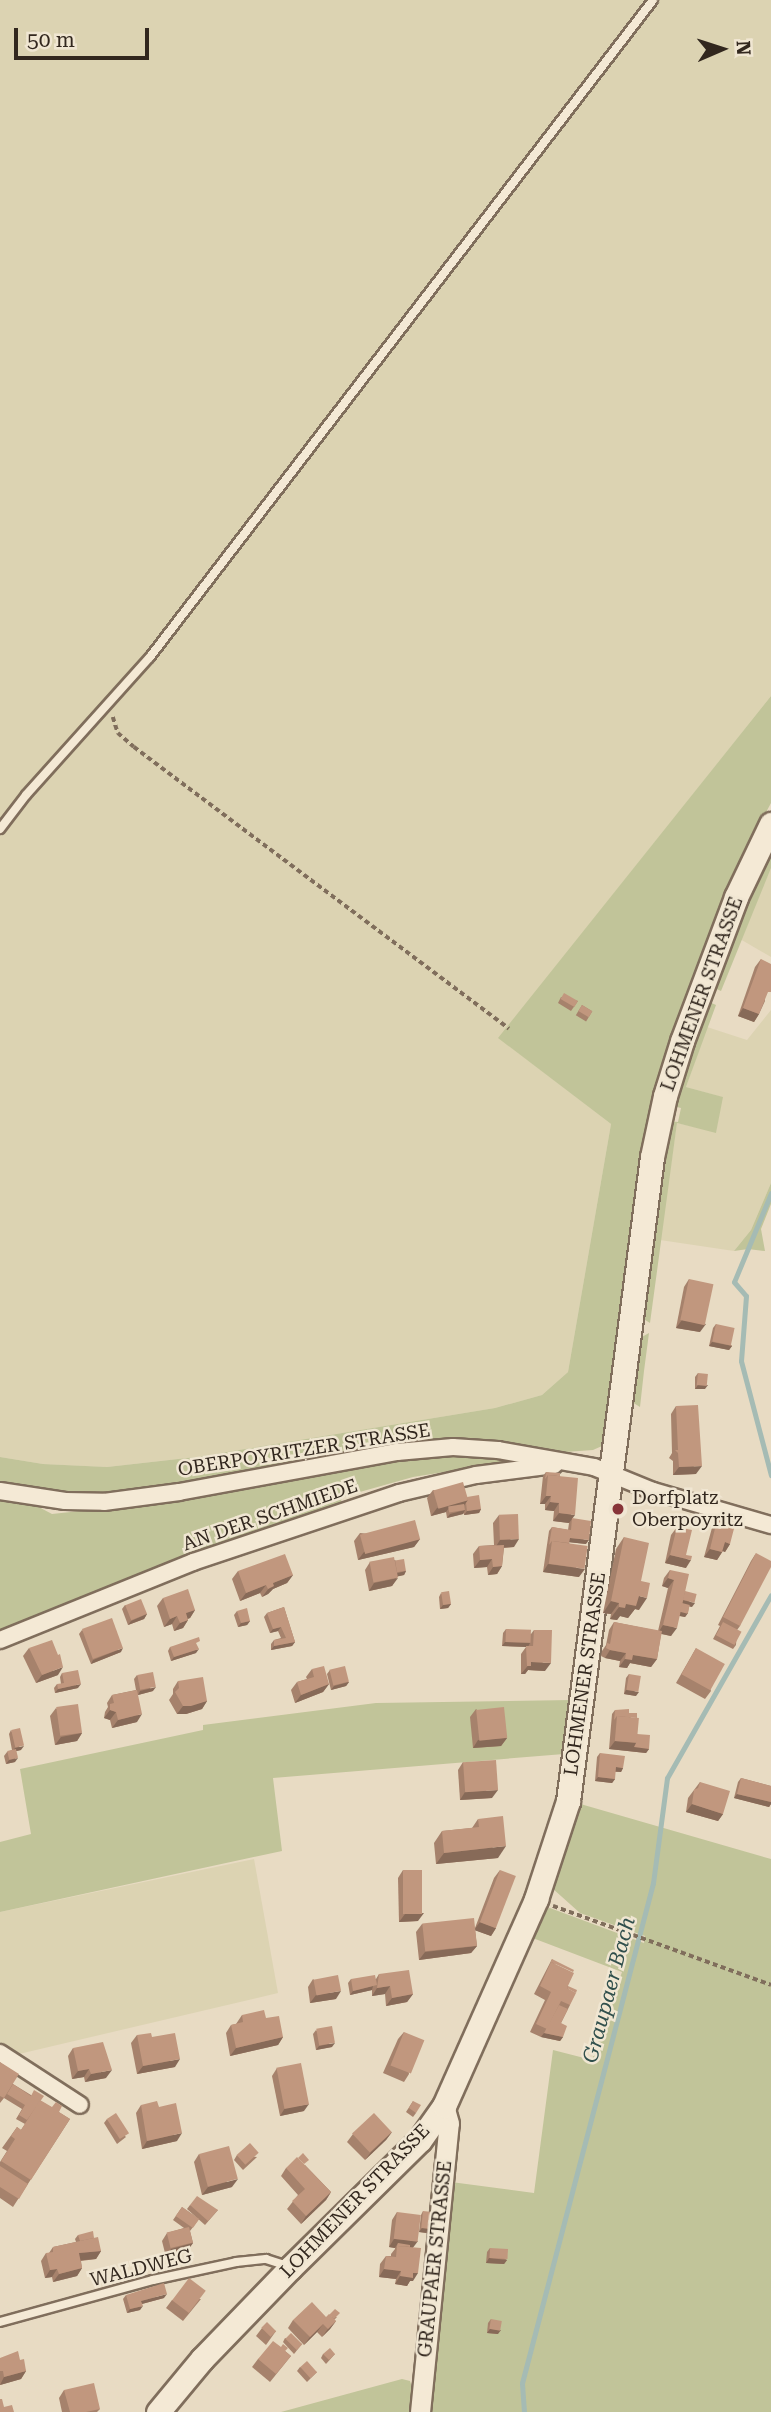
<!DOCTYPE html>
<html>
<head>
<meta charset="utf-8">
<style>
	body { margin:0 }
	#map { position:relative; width:771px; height:2412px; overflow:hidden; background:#e8dbc3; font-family:"Roboto Serif",serif }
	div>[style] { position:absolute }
	.farmland>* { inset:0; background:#dcd3b2 }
	.green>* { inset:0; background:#c1c499 }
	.stream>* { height:5px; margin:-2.5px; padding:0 2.5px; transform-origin:2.5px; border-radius:2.5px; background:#a5bbb4 }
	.path>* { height:3.5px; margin-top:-1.75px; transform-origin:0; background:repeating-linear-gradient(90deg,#806e5c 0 5px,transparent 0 8.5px) }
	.roads { filter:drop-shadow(2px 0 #806e5c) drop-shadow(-2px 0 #806e5c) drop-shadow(0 2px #806e5c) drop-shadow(0 -2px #806e5c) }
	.service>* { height:8px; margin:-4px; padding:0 4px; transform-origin:4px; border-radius:4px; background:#f4e9d5 }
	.minor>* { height:16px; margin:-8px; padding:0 8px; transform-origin:8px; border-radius:8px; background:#f4e9d5 }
	.tertiary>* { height:19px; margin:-9.5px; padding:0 9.5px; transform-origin:9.5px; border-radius:9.5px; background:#f4e9d5 }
	.secondary>* { height:23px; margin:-11.5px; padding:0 11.5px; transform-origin:11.5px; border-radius:11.5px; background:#f4e9d5 }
	.wall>* { inset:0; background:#a6826c; transform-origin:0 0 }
	.shaded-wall>* { inset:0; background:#876a58 }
	.building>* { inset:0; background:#c1977e; transform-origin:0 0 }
	.dots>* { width:19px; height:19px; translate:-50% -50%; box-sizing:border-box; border:4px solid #f0e6d2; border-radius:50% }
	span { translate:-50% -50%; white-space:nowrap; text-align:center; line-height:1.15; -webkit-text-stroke:5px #f0e6d2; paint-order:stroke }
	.street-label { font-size:19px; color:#32271e }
	.poi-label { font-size:19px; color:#32271e }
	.left { translate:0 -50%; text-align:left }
	.water-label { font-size:21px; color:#304f4c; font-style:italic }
	.north { position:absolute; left:687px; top:14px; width:70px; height:70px; -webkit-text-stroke:5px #f0e6d2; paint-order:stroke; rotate:87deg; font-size:19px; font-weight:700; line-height:28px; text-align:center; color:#32271e }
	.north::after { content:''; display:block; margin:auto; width:24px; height:32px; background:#32271e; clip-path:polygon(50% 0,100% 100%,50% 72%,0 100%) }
	.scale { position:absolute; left:14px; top:28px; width:135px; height:32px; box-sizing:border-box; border:4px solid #32271e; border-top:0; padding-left:9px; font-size:21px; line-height:24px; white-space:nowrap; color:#32271e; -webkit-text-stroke:5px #f0e6d2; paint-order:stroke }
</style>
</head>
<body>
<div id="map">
	<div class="farmland">
		<div style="clip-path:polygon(0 0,771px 0,771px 696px,499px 1038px,611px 1124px,568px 1372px,542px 1395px,495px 1408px,196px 1457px,107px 1467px,43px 1464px,0 1457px)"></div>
		<div style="clip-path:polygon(771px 868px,771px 957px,740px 939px)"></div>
		<div style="clip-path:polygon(771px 1010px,771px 1183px,751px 1230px,734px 1251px,660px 1240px,677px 1123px,716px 1132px,722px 1097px,686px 1087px,707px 1027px,747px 1040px)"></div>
		<div style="clip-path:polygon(254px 1859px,278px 1993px,19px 2054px,0 2044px,0 1912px)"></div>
	</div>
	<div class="green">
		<div style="clip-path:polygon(771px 696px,771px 803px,749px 844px,672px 1042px,608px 1434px,602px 1446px,593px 1450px,551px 1453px,495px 1444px,102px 1496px,0 1485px,0 1457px,43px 1464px,107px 1467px,196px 1457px,495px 1408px,542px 1395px,568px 1372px,611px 1124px,498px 1038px)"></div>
		<div style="clip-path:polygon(771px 841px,771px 868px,721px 991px,712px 987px)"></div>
		<div style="clip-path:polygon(707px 1001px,716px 1005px,686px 1087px,723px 1097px,716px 1133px,677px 1123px,650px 1323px,642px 1318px,669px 1121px,678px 1122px,681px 1108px,673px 1106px)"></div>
		<div style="clip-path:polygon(771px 1183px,771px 1204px,761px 1229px,765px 1251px,748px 1249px,734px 1251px,751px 1230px)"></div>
		<div style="clip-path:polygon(649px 1333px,644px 1371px,640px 1407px,632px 1402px,640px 1338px)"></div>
		<div style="clip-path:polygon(454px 1455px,499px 1456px,535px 1461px,497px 1468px,494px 1464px,413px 1477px,342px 1497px,340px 1506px,182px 1560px,0 1635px,0 1497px,35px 1505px,52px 1514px,108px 1508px,399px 1457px)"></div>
		<div style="clip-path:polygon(572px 1700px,564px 1754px,273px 1778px,282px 1851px,0 1912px,0 1842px,31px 1834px,20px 1769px,203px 1730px,203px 1725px,376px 1703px)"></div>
		<div style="clip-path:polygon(577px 1803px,771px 1859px,771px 2412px,428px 2412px,451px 2182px,534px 2193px,553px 2050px,592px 2060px,622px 1972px,530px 1937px,542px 1910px,550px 1908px,644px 1943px,645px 1936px,580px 1913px,552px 1888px)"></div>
		<div style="clip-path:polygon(402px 2379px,410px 2381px,414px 2393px,413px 2412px,281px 2412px)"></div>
	</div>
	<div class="stream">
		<div style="left:771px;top:1193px;width:96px;rotate:112.6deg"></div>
		<div style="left:734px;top:1282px;width:18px;rotate:49deg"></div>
		<div style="left:746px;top:1296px;width:65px;rotate:94.4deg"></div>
		<div style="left:741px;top:1361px;width:118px;rotate:75.3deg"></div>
		<div style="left:524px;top:2412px;width:29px;rotate:-94deg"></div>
		<div style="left:522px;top:2383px;width:517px;rotate:-75.32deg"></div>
		<div style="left:653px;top:1883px;width:106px;rotate:-82.4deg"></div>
		<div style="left:667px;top:1778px;width:210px;rotate:-60.4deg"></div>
	</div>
	<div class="path">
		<div style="left:113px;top:717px;width:17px;rotate:73deg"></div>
		<div style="left:118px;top:733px;width:21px;rotate:41deg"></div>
		<div style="left:134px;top:747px;width:469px;rotate:36.9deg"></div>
		<div style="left:553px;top:1906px;width:232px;rotate:19.9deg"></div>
	</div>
	<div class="roads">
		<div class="service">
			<div style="left:0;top:829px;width:43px;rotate:-52.6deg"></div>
			<div style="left:26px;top:795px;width:186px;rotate:-48.1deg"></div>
			<div style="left:150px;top:657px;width:827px;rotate:-52.56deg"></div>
			<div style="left:0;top:2322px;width:159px;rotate:-15.4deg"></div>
			<div style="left:153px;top:2280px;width:85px;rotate:-12.2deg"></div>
			<div style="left:236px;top:2262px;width:30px;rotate:-6deg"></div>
			<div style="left:266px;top:2259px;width:22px;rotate:18deg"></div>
		</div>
		<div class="minor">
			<div style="left:0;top:1491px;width:66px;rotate:8.7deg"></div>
			<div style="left:65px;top:1501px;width:39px;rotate:1deg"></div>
			<div style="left:104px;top:1502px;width:76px;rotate:-7.6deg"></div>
			<div style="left:179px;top:1492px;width:222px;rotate:-10.4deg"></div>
			<div style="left:397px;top:1452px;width:56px;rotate:-5.1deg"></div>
			<div style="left:453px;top:1447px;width:45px;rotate:3.8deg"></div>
			<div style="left:498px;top:1450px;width:97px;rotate:10deg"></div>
			<div style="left:594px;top:1467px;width:64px;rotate:22.1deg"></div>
			<div style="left:653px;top:1491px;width:123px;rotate:16.1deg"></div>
			<div style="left:0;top:1640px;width:208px;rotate:-22deg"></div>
			<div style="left:193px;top:1562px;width:217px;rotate:-18.5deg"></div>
			<div style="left:399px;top:1493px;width:79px;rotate:-13.2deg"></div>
			<div style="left:476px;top:1475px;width:79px;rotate:-7.3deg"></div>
			<div style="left:0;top:2053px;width:95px;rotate:33deg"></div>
		</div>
		<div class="tertiary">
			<div style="left:420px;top:2412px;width:290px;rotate:-84.3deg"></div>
			<div style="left:449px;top:2123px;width:18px;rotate:-106deg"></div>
		</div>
		<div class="secondary">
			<div style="left:158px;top:2412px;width:69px;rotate:-50.3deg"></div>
			<div style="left:202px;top:2359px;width:127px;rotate:-46deg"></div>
			<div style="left:290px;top:2268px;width:182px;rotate:-44.6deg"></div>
			<div style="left:420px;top:2140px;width:42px;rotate:-54.8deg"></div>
			<div style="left:444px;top:2106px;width:227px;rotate:-66deg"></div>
			<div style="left:536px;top:1899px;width:103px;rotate:-71.9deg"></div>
			<div style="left:568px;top:1801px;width:649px;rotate:-82.57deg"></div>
			<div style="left:652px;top:1157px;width:62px;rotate:-78deg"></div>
			<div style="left:665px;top:1096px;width:58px;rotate:-72.8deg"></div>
			<div style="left:682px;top:1041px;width:154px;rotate:-69.4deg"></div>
			<div style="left:736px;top:897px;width:81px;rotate:-64.4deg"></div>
		</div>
	</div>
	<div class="wall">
		<div style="clip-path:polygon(761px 959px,765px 1001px,759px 1014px,754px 1022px,738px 1016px,755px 967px)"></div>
		<div style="clip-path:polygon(561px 997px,578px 1001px,571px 1011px,558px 1003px)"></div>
		<div style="left:582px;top:1005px;width:12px;height:12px;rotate:31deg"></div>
		<div style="clip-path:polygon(689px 1279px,700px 1332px,676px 1328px,684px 1287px)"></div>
		<div style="clip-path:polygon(716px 1324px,732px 1346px,729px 1350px,709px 1346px,713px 1328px)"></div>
		<div style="clip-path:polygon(698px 1373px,705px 1389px,695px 1389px,695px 1377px)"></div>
		<div style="clip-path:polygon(676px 1406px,696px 1474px,673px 1475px,673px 1461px,669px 1458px,672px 1453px,671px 1414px)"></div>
		<div style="clip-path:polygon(546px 1472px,560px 1476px,572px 1518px,586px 1544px,569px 1542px,579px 1577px,543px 1572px,549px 1531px,552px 1527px,568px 1530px,569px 1523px,553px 1521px,554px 1511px,545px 1510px,545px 1504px,540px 1504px,543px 1476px)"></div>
		<div style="clip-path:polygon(433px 1490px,467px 1497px,481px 1509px,479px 1513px,464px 1515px,464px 1513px,463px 1514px,447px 1518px,446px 1512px,431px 1516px,427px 1498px)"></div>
		<div style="clip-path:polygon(499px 1515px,514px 1547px,504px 1548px,502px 1566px,497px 1574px,488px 1575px,487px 1567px,474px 1568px,473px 1554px,479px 1546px,494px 1545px,493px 1523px)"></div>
		<div style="clip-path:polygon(718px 1516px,730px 1544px,725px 1552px,723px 1551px,717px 1560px,704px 1557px,713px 1524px)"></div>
		<div style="clip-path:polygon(677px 1527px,686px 1555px,686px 1568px,665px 1563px,671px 1535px)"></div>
		<div style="clip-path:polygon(360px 1533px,420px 1539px,414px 1547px,358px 1560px,354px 1541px)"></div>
		<div style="clip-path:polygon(624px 1537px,641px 1581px,639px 1610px,635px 1609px,628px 1618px,620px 1616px,617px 1620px,610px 1619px,611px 1614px,603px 1613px,616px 1549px)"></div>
		<div style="clip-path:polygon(756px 1553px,740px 1626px,737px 1630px,736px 1645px,733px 1649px,713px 1639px,720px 1626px,718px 1625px,751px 1561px)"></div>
		<div style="clip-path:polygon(395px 1560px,406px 1571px,404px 1575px,398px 1576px,392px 1586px,369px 1591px,365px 1570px,370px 1562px)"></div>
		<div style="clip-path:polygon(670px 1570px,685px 1591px,692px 1607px,689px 1606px,688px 1613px,685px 1617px,679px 1616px,671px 1636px,661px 1634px,657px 1659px,651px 1667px,630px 1663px,627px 1668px,619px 1667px,620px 1661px,605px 1658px,601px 1656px,602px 1651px,606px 1645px,609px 1630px,614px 1622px,658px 1631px,668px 1588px,662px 1586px,664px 1578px)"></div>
		<div style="clip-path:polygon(238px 1571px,293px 1575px,287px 1583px,273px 1589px,268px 1594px,262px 1597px,260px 1593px,240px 1601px,232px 1579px)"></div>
		<div style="clip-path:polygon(441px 1593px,451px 1604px,448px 1608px,440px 1609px,439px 1597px)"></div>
		<div style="clip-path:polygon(163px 1598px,195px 1610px,190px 1618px,188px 1619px,188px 1620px,183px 1628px,174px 1631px,172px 1624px,164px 1627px,157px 1606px)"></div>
		<div style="clip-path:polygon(125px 1605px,147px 1614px,144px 1619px,128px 1625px,122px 1609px)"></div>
		<div style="clip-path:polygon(284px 1607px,295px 1642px,292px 1646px,271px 1650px,271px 1644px,274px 1640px,281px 1638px,278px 1631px,270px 1633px,264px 1617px,267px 1613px)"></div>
		<div style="clip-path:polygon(237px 1611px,250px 1621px,247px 1625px,238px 1627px,234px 1615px)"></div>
		<div style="clip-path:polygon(506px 1629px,531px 1634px,534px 1630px,545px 1671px,528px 1670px,525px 1674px,521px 1674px,521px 1654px,526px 1647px,502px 1646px,503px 1633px)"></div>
		<div style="clip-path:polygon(82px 1630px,121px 1652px,91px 1664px,79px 1634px)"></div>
		<div style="clip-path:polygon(197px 1645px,196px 1653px,171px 1661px,168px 1651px,170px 1647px)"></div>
		<div style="clip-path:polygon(29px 1648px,58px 1675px,36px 1683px,23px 1656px)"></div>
		<div style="clip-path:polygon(696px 1648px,711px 1691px,705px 1699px,676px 1683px)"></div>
		<div style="clip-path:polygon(312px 1669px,329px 1684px,323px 1692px,295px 1703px,291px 1690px,297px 1682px,307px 1679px,306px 1677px)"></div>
		<div style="clip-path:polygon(330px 1670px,349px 1682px,346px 1686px,331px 1690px,327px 1674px)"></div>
		<div style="clip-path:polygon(62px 1673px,78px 1688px,55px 1693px,54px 1688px,57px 1684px,61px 1684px,60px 1677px)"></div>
		<div style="clip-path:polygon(629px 1674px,636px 1696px,624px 1694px,626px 1678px)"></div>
		<div style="clip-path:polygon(137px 1675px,153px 1691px,138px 1695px,137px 1722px,112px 1728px,110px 1720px,104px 1718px,105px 1712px,108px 1707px,107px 1703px,112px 1695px,136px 1690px,134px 1679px)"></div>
		<div style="clip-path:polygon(178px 1681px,207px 1701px,202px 1709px,186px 1714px,177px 1714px,169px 1700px,173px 1694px,173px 1689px)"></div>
		<div style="clip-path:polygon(56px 1708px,82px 1733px,77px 1741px,55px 1745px,50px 1716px)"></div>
		<div style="clip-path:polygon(476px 1709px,507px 1738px,501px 1746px,473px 1748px,470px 1717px)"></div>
		<div style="clip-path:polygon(615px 1710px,629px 1713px,637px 1734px,649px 1749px,646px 1753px,609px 1749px,612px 1714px)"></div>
		<div style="clip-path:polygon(11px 1730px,21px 1750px,16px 1751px,15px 1762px,6px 1764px,4px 1756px,7px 1752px,12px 1750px,9px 1734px)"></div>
		<div style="clip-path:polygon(600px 1753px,623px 1768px,621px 1772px,615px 1772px,615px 1779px,612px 1783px,595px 1781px,597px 1757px)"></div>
		<div style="clip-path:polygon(463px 1762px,492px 1798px,460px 1800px,458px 1770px)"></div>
		<div style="clip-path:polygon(741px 1778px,771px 1786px,771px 1804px,769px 1807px,734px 1798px,738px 1782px)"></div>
		<div style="clip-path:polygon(700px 1782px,723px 1814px,718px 1821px,686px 1812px,688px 1798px)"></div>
		<div style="clip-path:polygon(478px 1819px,498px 1858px,436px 1864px,434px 1843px,442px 1831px,472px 1828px)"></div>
		<div style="clip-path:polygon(403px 1870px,418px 1921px,399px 1922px,398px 1878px)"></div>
		<div style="clip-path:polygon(500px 1870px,496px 1928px,491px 1936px,475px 1930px,477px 1946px,471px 1953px,419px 1960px,416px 1932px,422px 1924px,475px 1928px,494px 1878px)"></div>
		<div style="clip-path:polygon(552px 1959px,568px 1986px,570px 2005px,561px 2023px,563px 2037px,560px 2041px,541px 2037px,530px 2032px,545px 2000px,534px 1994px)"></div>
		<div style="clip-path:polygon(379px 1974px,413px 1994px,407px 2002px,386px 2006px,385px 1994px,372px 1996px,372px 1990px,350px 1995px,348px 1983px,351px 1979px,376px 1979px)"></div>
		<div style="clip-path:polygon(313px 1979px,336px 1999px,310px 2003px,308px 1987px)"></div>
		<div style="clip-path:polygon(242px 2015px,266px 2018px,283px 2037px,278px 2045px,230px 2056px,226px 2033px,231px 2025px,236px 2024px)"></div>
		<div style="clip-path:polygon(316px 2030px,332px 2047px,316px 2050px,313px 2034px)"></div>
		<div style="clip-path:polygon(404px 2032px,409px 2074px,404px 2082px,383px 2073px,398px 2039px)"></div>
		<div style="clip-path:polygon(137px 2035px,152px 2037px,175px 2067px,137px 2074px,131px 2043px)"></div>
		<div style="clip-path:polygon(73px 2048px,106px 2078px,85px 2082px,84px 2077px,72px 2079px,68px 2056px)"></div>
		<div style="clip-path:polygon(0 2062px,13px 2084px,70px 2119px,13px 2207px,0 2198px,0 2162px,7px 2151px,2px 2148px,17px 2127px,21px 2130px,25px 2124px,16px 2119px,22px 2109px,4px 2098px,0 2103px)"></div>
		<div style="clip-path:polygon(277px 2068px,304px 2111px,280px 2116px,272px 2076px)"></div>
		<div style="clip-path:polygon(413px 2101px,416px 2113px,413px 2117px,406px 2112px)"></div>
		<div style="clip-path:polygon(141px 2105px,159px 2107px,177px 2141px,142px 2149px,136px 2113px)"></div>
		<div style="clip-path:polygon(107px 2119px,126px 2137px,117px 2144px,104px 2123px)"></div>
		<div style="clip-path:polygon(392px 2132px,386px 2140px,365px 2160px,347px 2142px,353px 2134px)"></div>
		<div style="clip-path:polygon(199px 2154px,232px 2187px,202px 2195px,194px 2162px)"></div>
		<div style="clip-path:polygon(237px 2155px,257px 2157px,243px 2170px,234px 2160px)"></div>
		<div style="clip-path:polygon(305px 2165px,331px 2192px,326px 2200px,301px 2224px,287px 2209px,298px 2195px,281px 2176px,286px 2168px)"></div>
		<div style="clip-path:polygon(190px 2205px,218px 2210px,205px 2225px,187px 2209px)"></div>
		<div style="clip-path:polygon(182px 2207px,199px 2219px,190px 2231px,193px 2243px,187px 2251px,166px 2257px,162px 2241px,167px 2233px,184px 2228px,173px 2220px)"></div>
		<div style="clip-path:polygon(423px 2211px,430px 2229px,427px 2233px,419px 2232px,421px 2215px)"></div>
		<div style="clip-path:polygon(397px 2212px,413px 2247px,413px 2281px,410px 2281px,407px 2286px,395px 2284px,396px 2279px,379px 2277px,380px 2264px,386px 2256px,391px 2256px,391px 2254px,395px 2249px,395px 2248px,389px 2247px,392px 2220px)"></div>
		<div style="clip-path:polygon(78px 2235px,94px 2238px,101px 2251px,96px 2259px,81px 2261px,82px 2268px,77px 2276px,53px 2282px,52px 2277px,45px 2278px,41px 2261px,46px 2253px,49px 2253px,53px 2247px,76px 2242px,75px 2239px)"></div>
		<div style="clip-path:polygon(490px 2248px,507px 2260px,504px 2264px,486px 2263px,487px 2252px)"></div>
		<div style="clip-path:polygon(126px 2295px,164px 2298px,142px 2304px,140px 2310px,127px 2313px,123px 2299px)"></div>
		<div style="clip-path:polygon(201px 2299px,183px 2321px,166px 2308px,172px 2300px)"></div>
		<div style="clip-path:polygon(326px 2317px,337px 2317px,334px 2320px,336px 2321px,330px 2329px,322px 2337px,317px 2332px,304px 2345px,288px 2328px,293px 2320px)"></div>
		<div style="clip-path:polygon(491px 2319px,498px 2334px,487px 2333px,488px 2323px)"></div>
		<div style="clip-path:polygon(262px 2328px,276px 2331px,266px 2345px,256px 2336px)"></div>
		<div style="clip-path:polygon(285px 2338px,302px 2344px,294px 2354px,283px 2342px)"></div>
		<div style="clip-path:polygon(285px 2351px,291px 2356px,270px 2382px,252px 2367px,258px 2359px)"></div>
		<div style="clip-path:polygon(323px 2354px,335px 2354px,326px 2364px,321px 2358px)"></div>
		<div style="clip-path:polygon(0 2358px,20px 2360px,26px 2371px,21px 2379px,0 2385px)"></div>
		<div style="clip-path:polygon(300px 2367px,317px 2372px,307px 2382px,297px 2371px)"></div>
		<div style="clip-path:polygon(64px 2390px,100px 2409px,97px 2412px,62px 2412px,59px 2398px)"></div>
	</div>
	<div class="shaded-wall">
		<div style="clip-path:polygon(743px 1008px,759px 1014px,754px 1022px,738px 1016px)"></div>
		<div style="clip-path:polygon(682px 1320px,706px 1324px,700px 1332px,676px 1328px)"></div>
		<div style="clip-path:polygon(712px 1342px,732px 1346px,729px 1350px,709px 1346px)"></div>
		<div style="clip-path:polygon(698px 1385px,708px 1385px,705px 1389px,695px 1389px)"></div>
		<div style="clip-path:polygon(702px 1466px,696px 1474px,673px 1475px,679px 1467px)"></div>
		<div style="clip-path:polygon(546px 1496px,551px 1496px,545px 1504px,540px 1504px)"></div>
		<div style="clip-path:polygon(468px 1500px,462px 1508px,449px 1508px,446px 1512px,431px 1516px,437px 1508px)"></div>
		<div style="clip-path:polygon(550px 1502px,559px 1503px,554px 1511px,545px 1510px)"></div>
		<div style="clip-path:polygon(481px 1509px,479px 1513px,464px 1515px,467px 1511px)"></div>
		<div style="clip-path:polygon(465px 1510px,463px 1514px,447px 1518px,450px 1514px)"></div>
		<div style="clip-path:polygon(559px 1513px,575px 1515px,569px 1523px,553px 1521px)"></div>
		<div style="clip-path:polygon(570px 1538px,589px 1540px,586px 1544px,567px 1542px)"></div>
		<div style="clip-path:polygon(420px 1539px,414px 1547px,358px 1560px,364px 1552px)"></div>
		<div style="clip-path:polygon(519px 1539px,514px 1547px,495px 1548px,500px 1540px)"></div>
		<div style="clip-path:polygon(725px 1542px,730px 1544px,725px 1552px,720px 1550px)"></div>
		<div style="clip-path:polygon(710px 1549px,722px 1552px,717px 1560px,704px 1557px)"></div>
		<div style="clip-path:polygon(670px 1555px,691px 1560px,686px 1568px,665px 1563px)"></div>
		<div style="clip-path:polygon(492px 1559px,487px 1567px,474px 1568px,480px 1560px)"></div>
		<div style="clip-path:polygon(548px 1564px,585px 1569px,579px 1577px,543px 1572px)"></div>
		<div style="clip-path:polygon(502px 1566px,497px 1574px,488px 1575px,493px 1567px)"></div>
		<div style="clip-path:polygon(406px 1571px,404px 1575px,391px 1578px,394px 1574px)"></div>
		<div style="clip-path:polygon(293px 1575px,287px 1583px,273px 1589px,268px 1594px,262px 1597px,273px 1583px)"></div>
		<div style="clip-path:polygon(398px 1578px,392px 1586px,369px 1591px,374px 1583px)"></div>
		<div style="clip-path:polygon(668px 1578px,674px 1580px,668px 1588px,662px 1586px)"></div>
		<div style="clip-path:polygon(266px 1585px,260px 1593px,240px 1601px,246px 1593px)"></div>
		<div style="clip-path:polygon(639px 1596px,647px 1598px,639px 1610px,635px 1609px,628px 1618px,620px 1616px,617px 1620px,610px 1619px,619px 1607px,626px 1604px)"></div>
		<div style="clip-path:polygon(682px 1600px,695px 1603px,692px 1607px,680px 1604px)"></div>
		<div style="clip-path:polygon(611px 1601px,619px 1603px,611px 1614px,603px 1613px)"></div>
		<div style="clip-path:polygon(451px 1604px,448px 1608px,440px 1609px,443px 1605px)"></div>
		<div style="clip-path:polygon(195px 1610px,190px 1618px,180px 1621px,186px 1613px)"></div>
		<div style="clip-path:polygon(679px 1611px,688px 1613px,685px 1617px,676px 1615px)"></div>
		<div style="clip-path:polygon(147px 1614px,144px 1619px,128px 1625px,131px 1621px)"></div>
		<div style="clip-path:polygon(177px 1616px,172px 1624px,164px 1627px,170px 1619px)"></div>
		<div style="clip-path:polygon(188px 1620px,183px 1628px,174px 1631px,180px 1623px)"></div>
		<div style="clip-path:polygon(250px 1621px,247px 1625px,238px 1627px,241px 1623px)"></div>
		<div style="clip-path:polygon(663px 1625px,677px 1628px,671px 1636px,658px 1633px)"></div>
		<div style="clip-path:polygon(281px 1627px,278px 1631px,270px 1633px,273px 1629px)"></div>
		<div style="clip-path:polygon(295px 1642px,292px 1646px,271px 1650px,274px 1646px)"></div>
		<div style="clip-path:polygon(505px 1642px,530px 1643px,528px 1647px,502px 1646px)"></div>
		<div style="clip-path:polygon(123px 1648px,121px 1652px,91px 1664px,93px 1660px)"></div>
		<div style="clip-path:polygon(199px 1649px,196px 1653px,171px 1661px,174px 1657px)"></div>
		<div style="clip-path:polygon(610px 1650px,626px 1653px,620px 1661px,605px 1658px)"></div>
		<div style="clip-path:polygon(633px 1655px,657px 1659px,651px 1667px,630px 1663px,627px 1668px,619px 1667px,625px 1659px)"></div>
		<div style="clip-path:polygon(531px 1662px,551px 1663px,545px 1671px,528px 1670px,525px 1674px,521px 1674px)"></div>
		<div style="clip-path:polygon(63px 1667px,58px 1675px,36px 1683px,42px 1675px)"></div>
		<div style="clip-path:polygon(349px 1682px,346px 1686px,331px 1690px,334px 1686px)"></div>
		<div style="clip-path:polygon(81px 1684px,78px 1688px,55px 1693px,58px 1689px)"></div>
		<div style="clip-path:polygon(329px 1684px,323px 1692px,295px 1703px,301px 1695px)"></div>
		<div style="clip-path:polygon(156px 1687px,153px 1691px,138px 1695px,140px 1691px)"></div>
		<div style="clip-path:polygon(626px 1690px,639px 1692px,636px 1696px,624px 1694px)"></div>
		<div style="clip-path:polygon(207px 1701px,202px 1709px,186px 1714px,177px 1714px,183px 1706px)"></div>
		<div style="clip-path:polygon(110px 1710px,116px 1712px,110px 1720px,104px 1718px)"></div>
		<div style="clip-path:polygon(142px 1714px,137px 1722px,112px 1728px,118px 1720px)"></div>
		<div style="clip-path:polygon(82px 1733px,77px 1741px,55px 1745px,61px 1737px)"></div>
		<div style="clip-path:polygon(507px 1738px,501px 1746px,473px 1748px,478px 1740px)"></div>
		<div style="clip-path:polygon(615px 1741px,636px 1743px,649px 1749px,646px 1753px,609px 1749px)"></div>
		<div style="clip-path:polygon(24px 1746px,21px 1750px,12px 1752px,15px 1748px)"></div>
		<div style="clip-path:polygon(18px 1758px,15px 1762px,6px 1764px,9px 1760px)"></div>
		<div style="clip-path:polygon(616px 1767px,623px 1768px,621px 1772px,613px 1771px)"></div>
		<div style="clip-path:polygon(598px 1777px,615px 1779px,612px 1783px,595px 1781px)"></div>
		<div style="clip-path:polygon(498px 1790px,492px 1798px,460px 1800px,465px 1792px)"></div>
		<div style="clip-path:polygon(737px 1794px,771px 1802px,771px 1804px,769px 1807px,734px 1798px)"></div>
		<div style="clip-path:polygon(692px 1804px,723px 1814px,718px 1821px,686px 1812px)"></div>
		<div style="clip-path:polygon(506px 1846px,498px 1858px,436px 1864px,444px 1853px)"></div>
		<div style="clip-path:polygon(424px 1913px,418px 1921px,399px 1922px,405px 1914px)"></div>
		<div style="clip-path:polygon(480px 1922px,496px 1928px,491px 1936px,474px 1930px)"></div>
		<div style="clip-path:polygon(477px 1946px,471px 1953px,419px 1960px,425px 1952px)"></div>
		<div style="clip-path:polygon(373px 1986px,372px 1990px,350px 1995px,353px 1991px)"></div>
		<div style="clip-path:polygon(390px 1986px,385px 1994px,372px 1996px,377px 1988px)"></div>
		<div style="clip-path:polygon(341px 1991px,336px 1999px,310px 2003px,316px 1995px)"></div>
		<div style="clip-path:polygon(413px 1994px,407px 2002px,386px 2006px,392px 1998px)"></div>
		<div style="clip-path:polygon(544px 2033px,563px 2037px,560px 2041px,541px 2037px)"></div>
		<div style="clip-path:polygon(283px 2037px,278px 2045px,230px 2056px,236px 2048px)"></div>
		<div style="clip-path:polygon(335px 2043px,332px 2047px,316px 2050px,319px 2046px)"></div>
		<div style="clip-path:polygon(180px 2059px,175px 2067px,137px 2074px,143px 2066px)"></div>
		<div style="clip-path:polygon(89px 2069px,84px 2077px,72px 2079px,78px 2071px)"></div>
		<div style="clip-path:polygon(112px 2070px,106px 2078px,85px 2082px,91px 2074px)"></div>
		<div style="clip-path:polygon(309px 2104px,304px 2111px,280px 2116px,285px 2108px)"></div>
		<div style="clip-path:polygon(392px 2132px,386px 2140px,365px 2160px,371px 2152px)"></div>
		<div style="clip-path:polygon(182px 2133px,177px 2141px,142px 2149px,147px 2141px)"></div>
		<div style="clip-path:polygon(238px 2179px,232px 2187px,202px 2195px,208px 2187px)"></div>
		<div style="clip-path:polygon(331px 2192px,326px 2200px,301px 2224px,306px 2216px)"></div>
		<div style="clip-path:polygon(422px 2228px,430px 2229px,427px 2233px,419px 2232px)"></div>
		<div style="clip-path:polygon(394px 2239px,418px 2241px,412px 2249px,398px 2243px,395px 2248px,389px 2247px)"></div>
		<div style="clip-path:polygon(193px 2243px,187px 2251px,166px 2257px,171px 2249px)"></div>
		<div style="clip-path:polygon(101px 2251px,96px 2259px,73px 2261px,79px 2253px)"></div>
		<div style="clip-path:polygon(489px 2258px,507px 2260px,504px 2264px,486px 2263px)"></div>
		<div style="clip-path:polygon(82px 2268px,77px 2276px,53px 2282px,59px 2274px)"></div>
		<div style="clip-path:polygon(57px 2269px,52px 2277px,45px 2278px,50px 2270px)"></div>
		<div style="clip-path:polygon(384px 2269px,401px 2271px,396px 2279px,379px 2277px)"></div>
		<div style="clip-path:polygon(413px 2273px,418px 2273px,413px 2281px,410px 2281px,407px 2286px,395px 2284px,400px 2276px)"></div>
		<div style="clip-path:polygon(167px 2294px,164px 2298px,138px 2305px,141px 2301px)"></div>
		<div style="clip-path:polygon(143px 2306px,140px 2310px,127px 2313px,130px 2309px)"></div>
		<div style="clip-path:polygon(336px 2321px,330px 2329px,322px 2337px,328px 2329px)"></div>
		<div style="clip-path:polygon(323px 2324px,317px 2332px,304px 2345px,310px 2337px)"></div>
		<div style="clip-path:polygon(490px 2329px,501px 2330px,498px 2334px,487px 2333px)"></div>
		<div style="clip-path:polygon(26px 2371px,21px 2379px,0 2385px,4px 2377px)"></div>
	</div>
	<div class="building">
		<div style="clip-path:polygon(761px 959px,771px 964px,771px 992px,768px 992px,759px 1014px,743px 1008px)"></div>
		<div style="left:564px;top:993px;width:16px;height:7px;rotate:30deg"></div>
		<div style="left:582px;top:1005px;width:12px;height:7px;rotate:31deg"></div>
		<div style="left:689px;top:1279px;width:25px;height:42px;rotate:12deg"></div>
		<div style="left:716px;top:1324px;width:19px;height:18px;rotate:12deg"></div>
		<div style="left:698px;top:1373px;width:10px;height:12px;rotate:6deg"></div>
		<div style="clip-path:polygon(698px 1405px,702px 1466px,679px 1467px,678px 1453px,675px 1450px,678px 1450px,676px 1406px)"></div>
		<div style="clip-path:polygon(546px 1472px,560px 1473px,560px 1476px,548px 1475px,545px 1479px)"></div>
		<div style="clip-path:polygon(548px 1475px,578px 1478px,575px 1515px,559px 1513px,559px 1503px,550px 1502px,551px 1496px,546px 1496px)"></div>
		<div style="left:463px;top:1482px;width:19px;height:31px;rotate:74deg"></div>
		<div style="clip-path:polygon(479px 1495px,481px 1509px,467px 1511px,466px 1503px,468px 1500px,467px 1497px)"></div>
		<div style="left:464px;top:1504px;width:6px;height:16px;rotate:81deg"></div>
		<div style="left:518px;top:1514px;width:25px;height:19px;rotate:88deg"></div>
		<div style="clip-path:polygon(718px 1516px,736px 1521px,730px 1544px,725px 1542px,722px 1552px,710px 1549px)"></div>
		<div style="clip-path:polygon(572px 1518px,591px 1521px,589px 1540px,570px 1538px,569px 1543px,552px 1541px,549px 1545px,552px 1527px,571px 1530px)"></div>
		<div style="left:415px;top:1520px;width:20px;height:57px;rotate:75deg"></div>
		<div style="clip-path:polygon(677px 1527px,692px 1530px,686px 1555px,692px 1556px,691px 1560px,670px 1555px)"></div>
		<div style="clip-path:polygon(624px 1537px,649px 1543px,641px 1581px,650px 1583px,647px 1598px,639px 1596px,636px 1606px,626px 1604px,625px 1608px,619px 1607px,619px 1603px,611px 1601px)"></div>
		<div style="left:552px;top:1541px;width:36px;height:23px;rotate:8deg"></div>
		<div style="clip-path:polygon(504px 1545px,502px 1566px,493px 1567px,492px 1559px,480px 1560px,479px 1546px)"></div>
		<div style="clip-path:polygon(756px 1553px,771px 1561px,771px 1567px,740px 1626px,723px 1617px)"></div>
		<div style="clip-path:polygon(285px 1554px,293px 1575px,273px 1583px,274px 1586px,268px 1589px,266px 1585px,246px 1593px,238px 1571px)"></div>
		<div style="left:394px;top:1557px;width:21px;height:25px;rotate:79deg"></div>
		<div style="left:404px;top:1559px;width:12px;height:9px;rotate:81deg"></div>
		<div style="clip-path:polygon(670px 1570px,689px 1574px,677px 1628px,663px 1625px,674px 1580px,668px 1578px)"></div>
		<div style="clip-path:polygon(188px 1589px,195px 1610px,186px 1613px,188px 1620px,180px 1623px,177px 1616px,170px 1619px,163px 1598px)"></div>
		<div style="left:449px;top:1591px;width:13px;height:8px;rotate:81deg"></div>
		<div style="left:685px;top:1591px;width:12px;height:9px;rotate:14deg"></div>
		<div style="left:141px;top:1599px;width:16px;height:17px;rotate:68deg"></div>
		<div style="left:682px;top:1603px;width:8px;height:9px;rotate:14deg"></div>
		<div style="clip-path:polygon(284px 1607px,295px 1642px,274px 1646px,274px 1640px,286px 1638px,281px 1627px,273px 1629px,267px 1613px)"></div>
		<div style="clip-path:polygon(247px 1608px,250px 1621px,241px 1623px,237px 1611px)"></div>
		<div style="left:112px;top:1618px;width:32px;height:32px;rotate:70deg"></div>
		<div style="clip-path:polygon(614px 1622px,662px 1631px,657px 1659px,633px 1655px,632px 1660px,625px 1659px,626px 1653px,610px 1650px,606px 1648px,607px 1643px,610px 1644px)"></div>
		<div style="left:723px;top:1622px;width:21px;height:15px;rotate:28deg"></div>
		<div style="left:506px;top:1629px;width:25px;height:13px;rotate:2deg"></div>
		<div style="clip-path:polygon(534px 1630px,552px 1630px,551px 1663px,531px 1662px,531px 1666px,527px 1666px,526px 1646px,533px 1646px)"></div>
		<div style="clip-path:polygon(199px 1637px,200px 1641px,196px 1643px,199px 1649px,174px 1657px,170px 1647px)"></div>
		<div style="clip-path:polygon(52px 1640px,58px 1655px,60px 1654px,63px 1667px,42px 1675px,29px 1648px)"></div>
		<div style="left:696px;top:1648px;width:33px;height:30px;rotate:29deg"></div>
		<div style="clip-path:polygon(324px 1666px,329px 1684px,301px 1695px,297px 1682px,314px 1677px,312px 1669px)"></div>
		<div style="left:345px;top:1666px;width:16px;height:16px;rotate:76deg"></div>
		<div style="clip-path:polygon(78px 1670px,81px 1684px,58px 1689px,57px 1684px,64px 1683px,62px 1673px)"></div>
		<div style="left:153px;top:1672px;width:15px;height:16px;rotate:79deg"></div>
		<div style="left:629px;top:1674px;width:12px;height:16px;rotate:9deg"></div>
		<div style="clip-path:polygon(203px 1677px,207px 1701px,191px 1706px,183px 1706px,175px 1692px,179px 1688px,178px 1681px)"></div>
		<div style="clip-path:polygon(137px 1690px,142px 1714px,118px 1720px,116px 1712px,110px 1710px,110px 1704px,114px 1703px,112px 1695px)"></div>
		<div style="left:78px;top:1704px;width:29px;height:22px;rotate:82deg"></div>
		<div style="left:504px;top:1707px;width:31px;height:28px;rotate:84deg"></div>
		<div style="clip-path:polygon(629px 1709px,629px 1713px,637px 1713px,637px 1718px,617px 1716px,614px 1720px,615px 1710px)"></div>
		<div style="left:617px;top:1716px;width:22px;height:25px;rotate:5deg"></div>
		<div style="left:20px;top:1728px;width:18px;height:9px;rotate:77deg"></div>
		<div style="clip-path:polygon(637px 1734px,650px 1735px,649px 1749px,634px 1747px,636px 1743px)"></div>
		<div style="left:16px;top:1749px;width:9px;height:9px;rotate:77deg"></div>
		<div style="clip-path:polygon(600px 1753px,625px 1756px,623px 1768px,616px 1767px,615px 1779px,598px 1777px)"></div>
		<div style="left:496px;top:1760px;width:30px;height:33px;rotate:86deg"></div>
		<div style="clip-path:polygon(741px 1778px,771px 1786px,771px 1802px,737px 1794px)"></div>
		<div style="clip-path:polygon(700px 1782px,730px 1791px,723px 1814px,692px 1804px,694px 1790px,698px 1788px)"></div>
		<div style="clip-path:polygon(503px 1816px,506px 1846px,444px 1853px,442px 1831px,479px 1827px,478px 1819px)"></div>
		<div style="left:403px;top:1870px;width:19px;height:44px"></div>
		<div style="left:500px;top:1870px;width:17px;height:56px;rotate:21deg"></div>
		<div style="left:474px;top:1918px;width:28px;height:52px;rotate:84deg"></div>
		<div style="clip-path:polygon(552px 1959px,574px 1970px,573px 1972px,551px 1962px,549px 1966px)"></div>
		<div style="clip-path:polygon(551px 1962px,574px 1973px,567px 1988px,576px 1993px,570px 2005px,561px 2001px,547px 2029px,536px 2024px,551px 1992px,540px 1986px)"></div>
		<div style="clip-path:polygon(409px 1970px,413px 1994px,392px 1998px,390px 1986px,377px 1988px,379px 1974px)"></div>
		<div style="left:338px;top:1975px;width:16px;height:25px;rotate:79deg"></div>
		<div style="clip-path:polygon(375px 1975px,377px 1985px,353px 1991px,351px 1979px)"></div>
		<div style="clip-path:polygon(568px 1986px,577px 1990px,576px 1993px,567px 1988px)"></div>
		<div style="clip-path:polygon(559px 2005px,568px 2009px,561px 2023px,567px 2026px,563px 2037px,544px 2033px)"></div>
		<div style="clip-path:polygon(264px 2010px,266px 2018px,279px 2016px,283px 2037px,236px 2048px,231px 2025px,243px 2022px,242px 2015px)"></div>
		<div style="left:332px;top:2026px;width:17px;height:16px;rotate:80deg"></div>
		<div style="left:404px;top:2032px;width:22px;height:36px;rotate:22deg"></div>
		<div style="clip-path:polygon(151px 2033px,152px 2037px,175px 2033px,180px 2059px,143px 2066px,137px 2035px)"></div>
		<div style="clip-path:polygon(103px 2042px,112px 2070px,91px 2074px,89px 2069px,78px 2071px,73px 2048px)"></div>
		<div style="clip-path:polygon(0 2062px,19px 2074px,4px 2098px,0 2096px)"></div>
		<div style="left:301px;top:2063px;width:42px;height:25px;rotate:79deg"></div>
		<div style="clip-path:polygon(13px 2084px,31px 2096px,34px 2090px,44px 2096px,27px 2120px,19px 2115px,25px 2105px,7px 2094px)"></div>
		<div style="clip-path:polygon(40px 2100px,52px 2107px,56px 2102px,62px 2106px,59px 2112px,70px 2119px,31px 2180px,1px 2161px,15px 2139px,11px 2136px,17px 2127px,21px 2130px)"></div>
		<div style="clip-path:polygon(157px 2101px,159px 2107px,176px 2103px,182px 2133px,147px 2141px,141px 2105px)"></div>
		<div style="clip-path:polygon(413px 2101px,421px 2105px,416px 2113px,409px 2108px)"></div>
		<div style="left:116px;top:2113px;width:24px;height:11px;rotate:57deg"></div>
		<div style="left:374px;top:2113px;width:26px;height:30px;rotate:47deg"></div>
		<div style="left:250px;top:2143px;width:13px;height:18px;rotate:48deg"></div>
		<div style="left:229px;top:2146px;width:34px;height:31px;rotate:75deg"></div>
		<div style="clip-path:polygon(303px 2153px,309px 2160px,304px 2164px,298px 2158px)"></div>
		<div style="clip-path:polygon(297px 2157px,331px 2192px,306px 2216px,292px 2201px,305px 2189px,286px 2168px)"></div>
		<div style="clip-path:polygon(0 2166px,28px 2184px,19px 2199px,0 2187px)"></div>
		<div style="clip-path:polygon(197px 2196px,218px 2210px,208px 2221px,190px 2205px)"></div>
		<div style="left:182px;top:2207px;width:21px;height:11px;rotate:35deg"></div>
		<div style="left:423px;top:2211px;width:9px;height:17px;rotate:6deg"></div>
		<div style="left:397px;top:2212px;width:24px;height:27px;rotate:7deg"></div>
		<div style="left:189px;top:2227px;width:16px;height:23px;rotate:76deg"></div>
		<div style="clip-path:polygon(93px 2231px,94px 2238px,80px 2241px,78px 2235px)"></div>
		<div style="clip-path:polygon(98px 2237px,101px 2251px,79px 2253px,82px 2268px,59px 2274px,57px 2269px,50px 2270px,46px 2253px,53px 2252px,53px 2247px)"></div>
		<div style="clip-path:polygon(398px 2243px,410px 2245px,410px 2247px,397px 2246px)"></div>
		<div style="clip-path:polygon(397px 2246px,421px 2248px,418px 2273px,413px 2273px,413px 2278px,400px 2276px,401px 2271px,384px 2269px,386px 2256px,396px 2257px)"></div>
		<div style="left:490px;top:2248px;width:18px;height:10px;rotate:3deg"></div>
		<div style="left:189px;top:2278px;width:21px;height:28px;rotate:37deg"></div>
		<div style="clip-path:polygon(164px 2283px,167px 2294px,141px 2301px,143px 2306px,130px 2309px,126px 2295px)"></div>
		<div style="clip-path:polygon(312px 2302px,326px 2317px,329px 2314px,336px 2321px,328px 2329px,323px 2324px,310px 2337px,293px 2320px)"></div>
		<div style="clip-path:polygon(335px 2309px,340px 2313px,334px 2319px,329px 2315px)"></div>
		<div style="left:491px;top:2319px;width:11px;height:10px;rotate:10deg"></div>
		<div style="left:267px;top:2322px;width:13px;height:8px;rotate:45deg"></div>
		<div style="left:291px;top:2333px;width:16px;height:8px;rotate:45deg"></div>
		<div style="clip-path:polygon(273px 2341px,281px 2347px,283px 2344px,288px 2348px,285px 2351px,291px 2356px,276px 2374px,258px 2359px)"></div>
		<div style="clip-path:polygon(330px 2348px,335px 2354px,329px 2360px,323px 2354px)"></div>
		<div style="clip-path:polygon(18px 2351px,20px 2360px,24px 2359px,26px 2371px,4px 2377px,3px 2371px,0 2371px,0 2358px)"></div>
		<div style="left:307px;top:2361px;width:15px;height:9px;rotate:48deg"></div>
		<div style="clip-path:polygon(94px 2383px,100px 2409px,86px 2412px,70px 2412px,64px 2390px)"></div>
		<div style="clip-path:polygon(0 2399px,2px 2399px,4px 2407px,12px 2405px,14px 2412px,0 2412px)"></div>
	</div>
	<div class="dots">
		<div style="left:618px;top:1509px;background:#873438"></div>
	</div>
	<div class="street-label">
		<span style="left:702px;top:994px;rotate:-70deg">LOHMENER STRASSE</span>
		<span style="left:304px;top:1450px;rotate:-9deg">OBERPOYRITZER STRASSE</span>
		<span style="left:270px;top:1515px;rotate:-19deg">AN DER SCHMIEDE</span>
		<span style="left:585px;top:1674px;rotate:-82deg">LOHMENER STRASSE</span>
		<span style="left:355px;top:2201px;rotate:-46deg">LOHMENER STRASSE</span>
		<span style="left:435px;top:2259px;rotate:-84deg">GRAUPAER STRASSE</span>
		<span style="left:141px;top:2268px;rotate:-14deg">WALDWEG</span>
	</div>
	<div class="poi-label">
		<span class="left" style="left:632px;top:1509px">Dorfplatz<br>Oberpoyritz</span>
	</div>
	<div class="water-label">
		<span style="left:609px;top:1990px;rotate:-75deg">Graupaer Bach</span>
	</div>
	<div class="north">N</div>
	<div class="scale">50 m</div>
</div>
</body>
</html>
